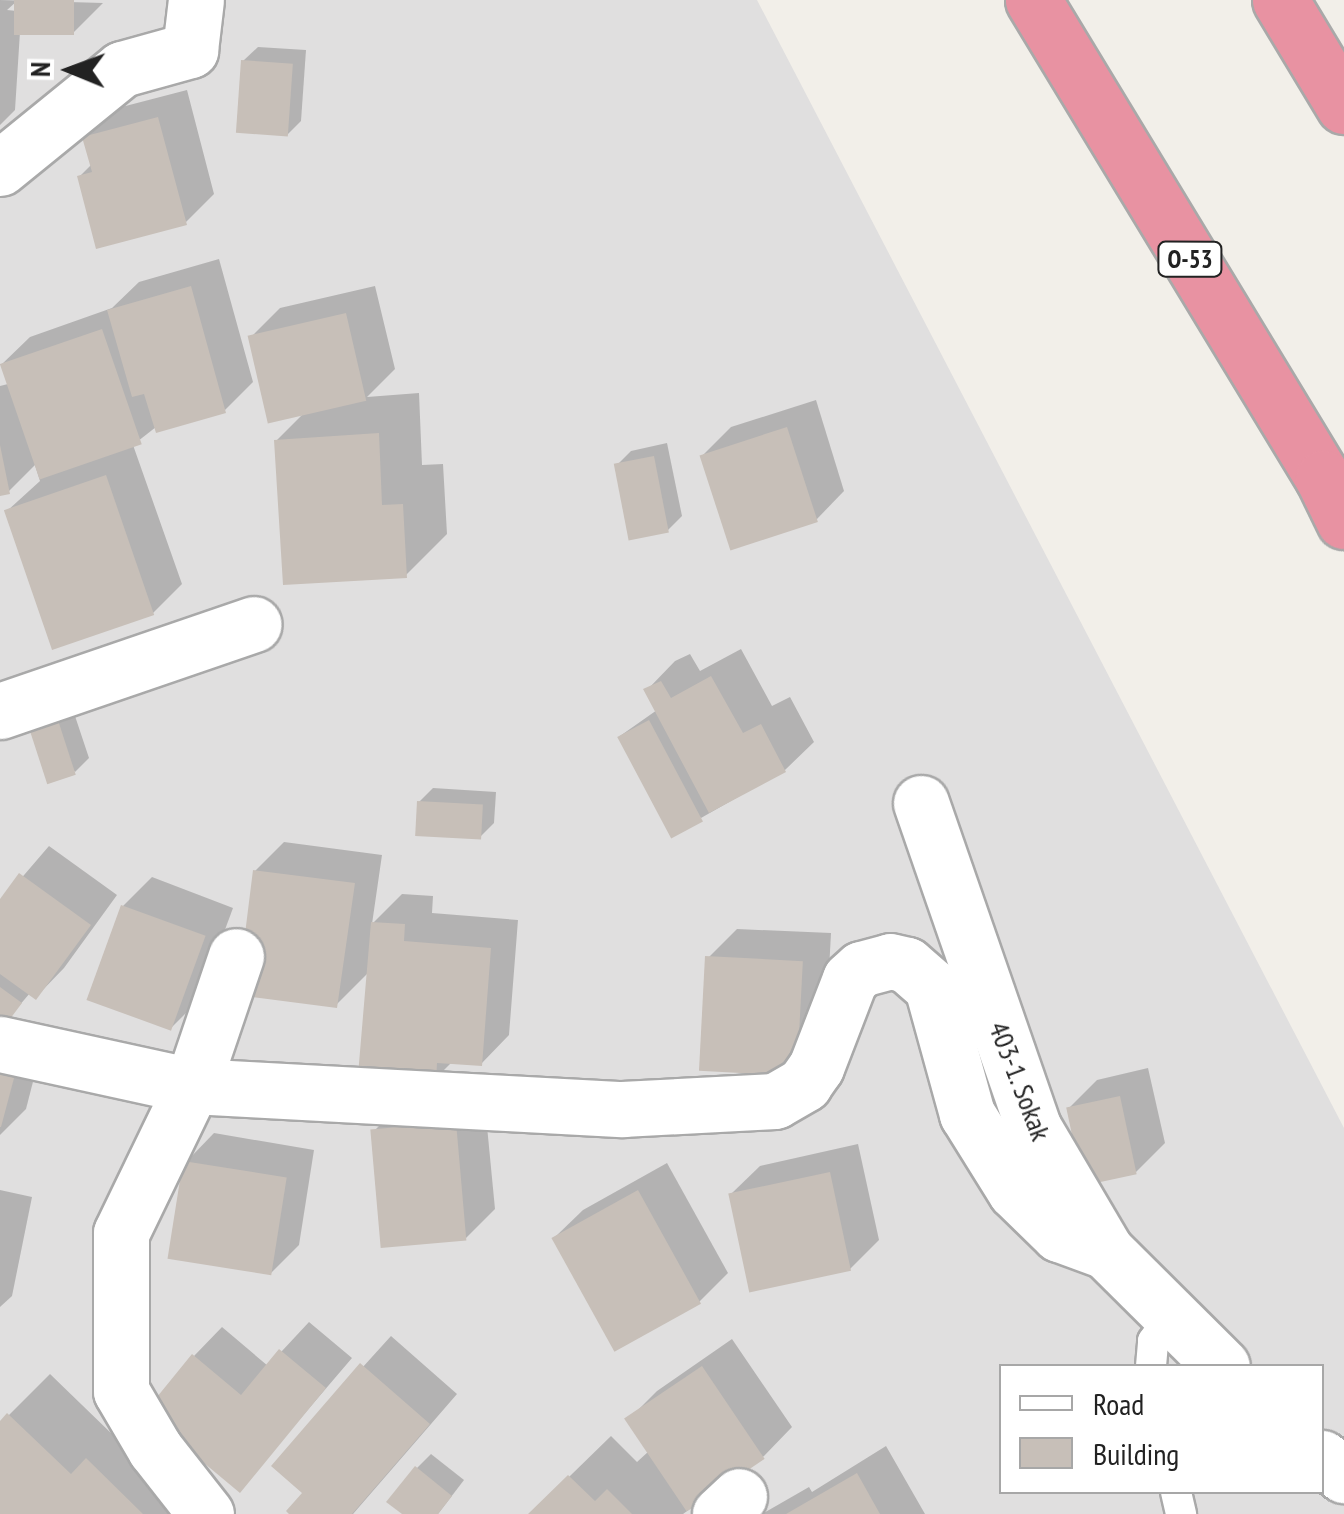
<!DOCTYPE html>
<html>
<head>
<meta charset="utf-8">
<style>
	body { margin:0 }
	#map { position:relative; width:1344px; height:1514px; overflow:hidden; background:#f2efe9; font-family:"PT Sans Narrow",sans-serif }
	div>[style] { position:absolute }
	.residential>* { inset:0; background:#e0dfdf }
	.shadow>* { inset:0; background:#0003 }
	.building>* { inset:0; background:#c7bfb8; transform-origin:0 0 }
	.roads { filter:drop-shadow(2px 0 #a9a9a9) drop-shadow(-2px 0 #a9a9a9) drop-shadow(0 2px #a9a9a9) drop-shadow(0 -2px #a9a9a9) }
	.service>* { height:30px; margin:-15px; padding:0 15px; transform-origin:15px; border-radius:15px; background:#fff }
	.minor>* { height:55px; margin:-27.5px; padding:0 27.5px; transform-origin:27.5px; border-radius:27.5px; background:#fff }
	.motorway>* { height:55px; margin:-27.5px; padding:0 27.5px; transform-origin:27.5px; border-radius:27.5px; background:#e892a2 }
	span { translate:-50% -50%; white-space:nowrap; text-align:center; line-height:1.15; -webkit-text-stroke:8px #fff; paint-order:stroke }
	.shield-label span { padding:2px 8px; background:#fff; border:2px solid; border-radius:8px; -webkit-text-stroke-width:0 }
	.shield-label { font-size:25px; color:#222; font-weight:700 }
	.street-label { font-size:28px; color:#222 }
	.legend { position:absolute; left:999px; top:1364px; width:325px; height:130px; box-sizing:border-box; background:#fff; border:2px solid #a7a7a7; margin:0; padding:12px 18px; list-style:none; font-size:30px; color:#222 }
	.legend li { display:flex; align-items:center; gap:20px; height:50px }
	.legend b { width:50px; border:2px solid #a7a7a7 }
	.north { position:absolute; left:20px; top:20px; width:100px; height:100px; -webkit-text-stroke:8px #fff; paint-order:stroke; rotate:271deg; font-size:28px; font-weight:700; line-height:40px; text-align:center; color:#222 }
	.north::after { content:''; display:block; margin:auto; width:35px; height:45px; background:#222; clip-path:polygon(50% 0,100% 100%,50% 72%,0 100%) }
</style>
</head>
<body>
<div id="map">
	<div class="residential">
		<div style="clip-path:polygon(evenodd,0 0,757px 0,1344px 1128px,1344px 1514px,0 1514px,0 0,1002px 1366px,1322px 1366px,1322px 1492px,1002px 1492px,1002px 1366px)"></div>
	</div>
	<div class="shadow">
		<div style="clip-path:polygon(evenodd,0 0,103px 3px,74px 32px,20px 32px,15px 110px,0 125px,0 0,17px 1px,17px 11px,7px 10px,17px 1px)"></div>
		<div style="clip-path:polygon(258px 47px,306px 50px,301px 121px,287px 135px,243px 61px)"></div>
		<div style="clip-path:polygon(187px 90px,214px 194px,185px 223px,80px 176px,92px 164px,85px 138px,114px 109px)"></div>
		<div style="clip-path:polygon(219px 259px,253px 382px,224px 411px,156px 427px,133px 445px,182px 584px,153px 613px,7px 511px,40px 481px,35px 465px,9px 491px,0 493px,0 386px,8px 384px,1px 365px,30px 337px,112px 308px,139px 282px)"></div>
		<div style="clip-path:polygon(375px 286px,395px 369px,367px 397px,419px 393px,422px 465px,443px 464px,447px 534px,406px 575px,276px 441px,304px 413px,251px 337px,280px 308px)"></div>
		<div style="clip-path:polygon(816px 400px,844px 491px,816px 520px,702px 456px,731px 427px)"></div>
		<div style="clip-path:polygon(667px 443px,682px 516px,668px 530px,617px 465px,631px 451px)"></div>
		<div style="clip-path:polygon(741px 649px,772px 706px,790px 697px,814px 742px,785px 770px,701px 818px,620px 736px,657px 710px,647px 690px,675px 661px,690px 654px,700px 671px)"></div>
		<div style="clip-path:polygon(70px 701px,89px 758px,75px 772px,29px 724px)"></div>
		<div style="clip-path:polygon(433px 788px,496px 792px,494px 823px,479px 838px,419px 802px)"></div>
		<div style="clip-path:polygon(284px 842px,382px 855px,372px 924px,402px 894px,433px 896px,432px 913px,518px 920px,509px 1035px,481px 1064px,452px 1062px,435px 1079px,369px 972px,336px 1005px,255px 871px)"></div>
		<div style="clip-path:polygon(49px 846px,117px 895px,64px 968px,36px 997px,30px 993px,7px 1020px,0 1015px,0 903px)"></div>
		<div style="clip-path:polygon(152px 877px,233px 908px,199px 1000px,170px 1029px,123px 906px)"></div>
		<div style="clip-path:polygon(737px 929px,831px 933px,825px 1045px,796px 1074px,708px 958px)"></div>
		<div style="clip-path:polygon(0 1023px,45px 1035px,26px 1109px,0 1135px)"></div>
		<div style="clip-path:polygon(1148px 1068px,1165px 1143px,1136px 1172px,1069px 1108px,1097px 1080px)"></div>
		<div style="clip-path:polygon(484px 1095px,495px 1209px,466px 1238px,373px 1132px,402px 1103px)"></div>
		<div style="clip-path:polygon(214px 1133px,314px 1150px,299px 1245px,270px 1274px,186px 1162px)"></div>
		<div style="clip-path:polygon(858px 1144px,879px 1240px,850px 1269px,731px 1194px,760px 1166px)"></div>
		<div style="clip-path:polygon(667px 1163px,728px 1273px,699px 1302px,616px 1349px,554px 1238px,583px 1210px)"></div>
		<div style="clip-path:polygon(0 1190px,32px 1197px,12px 1296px,0 1307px)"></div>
		<div style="clip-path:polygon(309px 1322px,352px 1358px,240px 1489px,194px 1356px,222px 1327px,268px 1366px)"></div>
		<div style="clip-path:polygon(391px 1336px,457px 1394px,353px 1514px,293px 1514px,305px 1493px,274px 1465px)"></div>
		<div style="clip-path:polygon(732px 1339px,792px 1427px,764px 1456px,683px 1514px,531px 1514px,611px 1436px,637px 1462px,649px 1451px,628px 1420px,657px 1391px)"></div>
		<div style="clip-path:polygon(50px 1374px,113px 1435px,129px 1419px,177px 1514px,0 1514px,0 1424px)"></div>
		<div style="clip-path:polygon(886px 1446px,925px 1514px,762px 1514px,809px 1487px,812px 1492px)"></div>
		<div style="clip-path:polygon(431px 1454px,464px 1480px,438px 1514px,406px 1514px,417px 1468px)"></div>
	</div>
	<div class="building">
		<div style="left:14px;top:0;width:60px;height:35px"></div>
		<div style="left:241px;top:60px;width:52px;height:73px;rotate:4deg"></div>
		<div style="clip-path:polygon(158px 117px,187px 225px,96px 249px,77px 176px,92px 172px,82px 137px)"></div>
		<div style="clip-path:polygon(191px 286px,226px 413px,156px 433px,144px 394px,132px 397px,107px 310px)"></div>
		<div style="left:346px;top:313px;width:90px;height:101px;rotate:77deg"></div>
		<div style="left:102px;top:329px;width:122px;height:108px;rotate:71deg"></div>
		<div style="left:787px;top:427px;width:100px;height:92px;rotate:72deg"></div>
		<div style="clip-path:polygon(379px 433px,382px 505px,403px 504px,407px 578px,283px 585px,274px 440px)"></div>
		<div style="clip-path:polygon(0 445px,10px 494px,0 496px)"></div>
		<div style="left:654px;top:456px;width:78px;height:41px;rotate:79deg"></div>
		<div style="left:106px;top:475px;width:148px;height:108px;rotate:71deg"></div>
		<div style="clip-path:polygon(711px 676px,743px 733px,761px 724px,786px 772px,709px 813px,643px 689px,661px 681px,671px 698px)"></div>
		<div style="left:56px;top:714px;width:64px;height:30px;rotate:72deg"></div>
		<div style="left:649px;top:720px;width:115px;height:36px;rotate:62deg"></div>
		<div style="left:417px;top:801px;width:66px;height:35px;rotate:3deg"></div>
		<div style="clip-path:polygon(253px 870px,355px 883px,337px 1008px,252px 997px,259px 945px,244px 942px)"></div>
		<div style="clip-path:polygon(19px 873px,91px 925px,36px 1000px,0 974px,0 899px)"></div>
		<div style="left:121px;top:905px;width:90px;height:101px;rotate:20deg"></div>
		<div style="clip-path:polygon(371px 922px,405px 924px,404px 941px,491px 948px,482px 1066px,437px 1063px,436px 1081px,358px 1075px)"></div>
		<div style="left:705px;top:956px;width:98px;height:115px;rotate:3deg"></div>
		<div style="clip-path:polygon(0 987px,22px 1003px,7px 1023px,0 1018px)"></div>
		<div style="clip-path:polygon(0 1059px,18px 1063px,1px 1127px,0 1127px)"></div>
		<div style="left:1120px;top:1096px;width:80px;height:55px;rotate:78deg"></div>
		<div style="left:456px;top:1122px;width:119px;height:86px;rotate:85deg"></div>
		<div style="left:183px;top:1161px;width:105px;height:99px;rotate:9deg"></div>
		<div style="left:830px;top:1172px;width:101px;height:104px;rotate:78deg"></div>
		<div style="left:638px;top:1190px;width:130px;height:99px;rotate:61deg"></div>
		<div style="clip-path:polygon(279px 1349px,326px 1388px,240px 1493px,144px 1413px,192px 1354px,241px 1395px)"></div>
		<div style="clip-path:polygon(360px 1363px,430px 1424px,352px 1514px,289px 1514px,286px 1511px,302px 1493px,271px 1466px)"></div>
		<div style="left:702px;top:1366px;width:112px;height:94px;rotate:56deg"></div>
		<div style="clip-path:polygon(7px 1413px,71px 1474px,86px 1458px,143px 1514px,0 1514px,0 1421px)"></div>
		<div style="clip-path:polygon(415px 1466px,452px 1496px,438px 1514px,402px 1514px,386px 1502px)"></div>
		<div style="clip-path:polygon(857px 1473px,880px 1514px,786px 1514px)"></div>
		<div style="clip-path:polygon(568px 1475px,595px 1501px,607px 1489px,632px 1514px,528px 1514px)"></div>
	</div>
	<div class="roads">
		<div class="service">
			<div style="left:1151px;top:1366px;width:25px;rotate:-85deg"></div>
			<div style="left:1153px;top:1341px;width:31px;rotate:-54deg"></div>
			<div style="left:1176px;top:1492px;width:23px;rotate:77deg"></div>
		</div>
		<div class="minor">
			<div style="left:0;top:168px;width:157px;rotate:-39.1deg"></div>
			<div style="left:122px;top:69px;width:71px;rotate:-15.6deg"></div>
			<div style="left:190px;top:50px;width:50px;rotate:-83.2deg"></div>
			<div style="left:0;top:711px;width:268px;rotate:-18.9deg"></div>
			<div style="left:921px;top:803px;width:343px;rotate:70.9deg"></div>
			<div style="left:1033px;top:1127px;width:144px;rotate:59.5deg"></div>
			<div style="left:1106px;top:1251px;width:163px;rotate:44.8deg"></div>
			<div style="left:0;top:1044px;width:197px;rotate:12.3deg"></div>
			<div style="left:192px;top:1086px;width:431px;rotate:3.1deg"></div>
			<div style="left:622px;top:1109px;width:153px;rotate:-3deg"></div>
			<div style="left:775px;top:1101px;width:34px;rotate:-30deg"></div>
			<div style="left:804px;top:1084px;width:21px;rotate:-55deg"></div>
			<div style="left:816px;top:1067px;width:94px;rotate:-68.9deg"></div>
			<div style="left:850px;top:979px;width:15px;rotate:-42deg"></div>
			<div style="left:861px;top:969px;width:30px;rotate:-15deg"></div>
			<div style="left:890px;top:961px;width:17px;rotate:13deg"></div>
			<div style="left:907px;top:965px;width:33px;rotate:41deg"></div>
			<div style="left:932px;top:987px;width:132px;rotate:74.6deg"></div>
			<div style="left:967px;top:1114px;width:91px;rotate:58.1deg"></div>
			<div style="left:1015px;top:1191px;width:62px;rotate:44.3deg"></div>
			<div style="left:1059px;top:1234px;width:50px;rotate:19.9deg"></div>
			<div style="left:1322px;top:1458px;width:28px;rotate:38deg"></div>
			<div style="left:206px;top:1514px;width:83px;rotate:-128.1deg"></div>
			<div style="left:155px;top:1449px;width:67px;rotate:-120.4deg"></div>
			<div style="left:121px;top:1391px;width:158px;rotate:-90deg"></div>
			<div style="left:121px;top:1233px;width:163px;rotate:-64.2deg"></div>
			<div style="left:192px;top:1086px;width:137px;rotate:-71.3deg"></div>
			<div style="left:720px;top:1514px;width:26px;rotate:-43deg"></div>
		</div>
		<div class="motorway">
			<div style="left:1033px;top:0;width:559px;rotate:58.76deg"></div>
			<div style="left:1323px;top:478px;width:48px;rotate:64deg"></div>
			<div style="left:1280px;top:0;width:124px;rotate:58.9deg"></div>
		</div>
	</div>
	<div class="shield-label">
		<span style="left:1190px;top:259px">O-53</span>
	</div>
	<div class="street-label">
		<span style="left:1020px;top:1081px;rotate:69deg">403-1. Sokak</span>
	</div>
	<ul class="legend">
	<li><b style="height:12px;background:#fff"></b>Road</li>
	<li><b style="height:28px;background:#c7bfb8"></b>Building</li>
	</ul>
	<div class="north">N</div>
</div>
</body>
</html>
